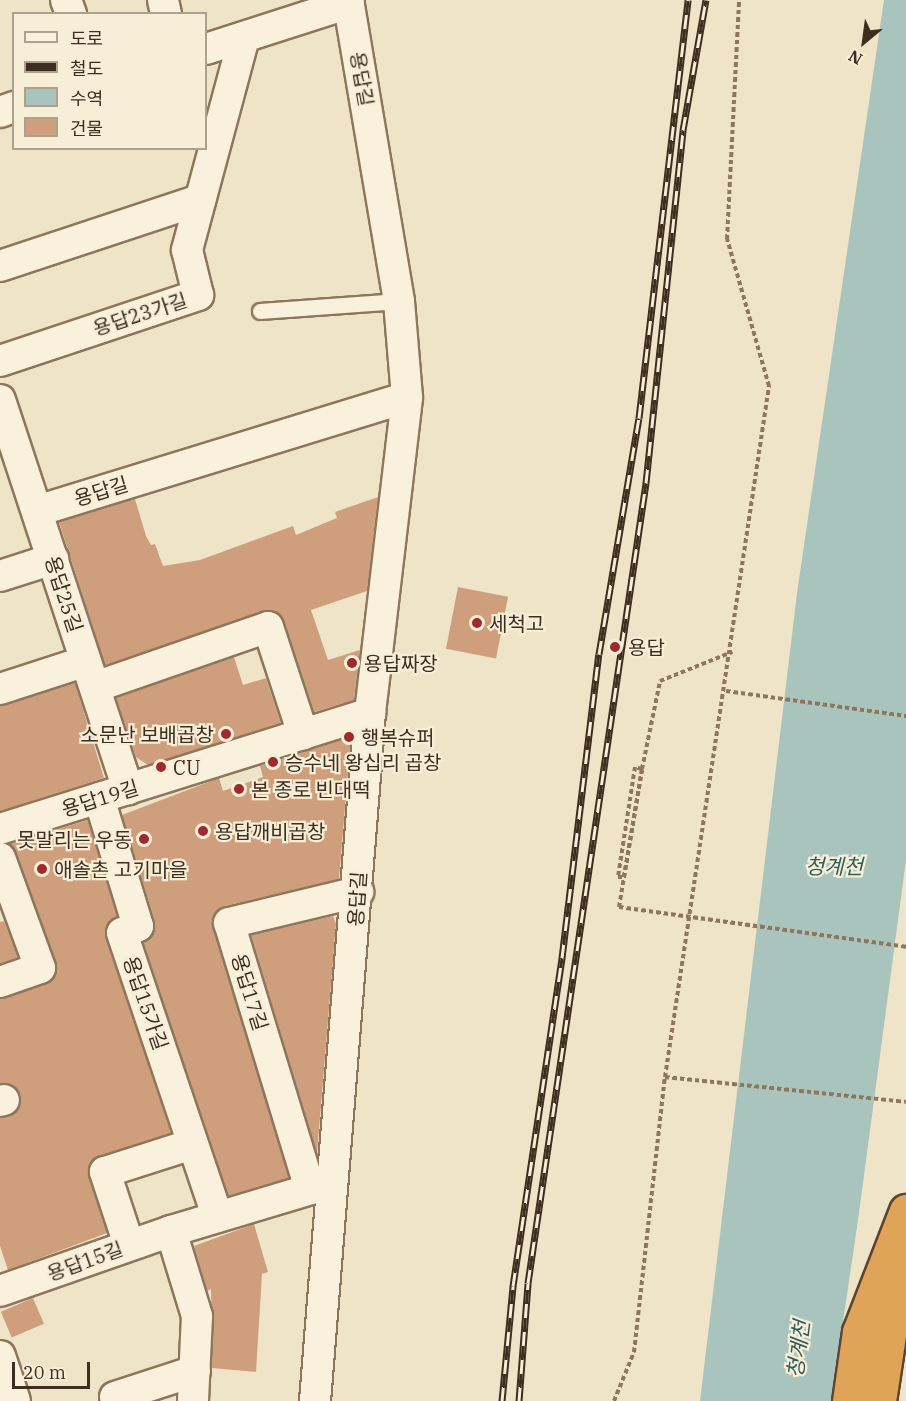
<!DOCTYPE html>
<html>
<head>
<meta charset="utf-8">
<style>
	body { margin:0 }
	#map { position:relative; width:906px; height:1401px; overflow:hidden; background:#f0e4c8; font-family:"IBM Plex Serif","Noto Sans KR",serif }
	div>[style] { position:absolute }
	.water>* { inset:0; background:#a9c4bc }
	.pier>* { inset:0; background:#f0e4c8 }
	.building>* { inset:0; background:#cf9f7d; transform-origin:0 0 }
	.path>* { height:4px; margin-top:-2px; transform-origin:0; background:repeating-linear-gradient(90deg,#8d765c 0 4.5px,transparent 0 7.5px) }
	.roads { filter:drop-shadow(2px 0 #8d765c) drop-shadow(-2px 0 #8d765c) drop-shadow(0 2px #8d765c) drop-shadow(0 -2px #8d765c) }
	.lane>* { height:15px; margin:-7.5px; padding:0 7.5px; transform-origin:7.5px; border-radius:7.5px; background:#faf1dc }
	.street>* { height:30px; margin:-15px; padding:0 15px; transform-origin:15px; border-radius:15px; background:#faf1dc }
	.rail>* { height:7px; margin-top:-3.5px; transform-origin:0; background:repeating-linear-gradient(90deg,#f7eed8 0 14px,#3d2e20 0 28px); box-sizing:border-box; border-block:2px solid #3d2e20 }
	.path-bridge>* { height:4px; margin-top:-2px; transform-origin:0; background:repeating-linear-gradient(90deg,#8d765c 0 4.5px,transparent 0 7.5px) }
	.bridges { filter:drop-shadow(2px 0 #5b4430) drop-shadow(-2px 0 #5b4430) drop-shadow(0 2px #5b4430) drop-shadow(0 -2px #5b4430) }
	.highway-bridge>* { height:33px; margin:-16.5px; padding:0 16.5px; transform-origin:16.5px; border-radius:16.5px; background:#e0a458 }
	.dots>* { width:16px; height:16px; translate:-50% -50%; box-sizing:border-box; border:3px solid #f7eed8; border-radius:50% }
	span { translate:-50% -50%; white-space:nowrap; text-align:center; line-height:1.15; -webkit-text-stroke:4.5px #f7eed8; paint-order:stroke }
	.street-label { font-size:20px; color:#3d2e20 }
	.poi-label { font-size:20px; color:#3d2e20 }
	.left { translate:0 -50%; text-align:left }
	.right { translate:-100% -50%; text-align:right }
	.water-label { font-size:21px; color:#2f5d5a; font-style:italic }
	.legend { position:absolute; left:12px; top:12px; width:195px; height:138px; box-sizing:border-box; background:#f7eed8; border:2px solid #ada18e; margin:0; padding:8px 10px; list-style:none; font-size:18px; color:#3d2e20 }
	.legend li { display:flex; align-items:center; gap:12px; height:30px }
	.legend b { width:30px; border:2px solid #ada18e }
	.north { position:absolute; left:834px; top:12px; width:60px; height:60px; -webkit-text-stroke:4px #f7eed8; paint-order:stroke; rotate:209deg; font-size:16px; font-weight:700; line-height:24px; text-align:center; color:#3d2e20 }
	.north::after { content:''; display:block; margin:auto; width:21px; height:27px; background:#3d2e20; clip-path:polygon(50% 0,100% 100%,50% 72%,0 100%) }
	.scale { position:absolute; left:12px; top:1362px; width:78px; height:27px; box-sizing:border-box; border:3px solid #3d2e20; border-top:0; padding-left:8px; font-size:18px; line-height:21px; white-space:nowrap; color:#3d2e20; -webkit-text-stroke:4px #f7eed8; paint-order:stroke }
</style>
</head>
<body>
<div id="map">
	<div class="water">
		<div style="clip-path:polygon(884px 0,906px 0,906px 860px,834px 1401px,700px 1401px,797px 593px)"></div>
	</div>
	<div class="pier">
		<div style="clip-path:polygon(870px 1141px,837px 1401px,831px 1401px)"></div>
	</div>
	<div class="building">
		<div style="clip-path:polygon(378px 497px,367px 591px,311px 610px,328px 660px,360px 650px,354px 700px,314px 712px,284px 622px,271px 610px,105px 665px,59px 522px,135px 499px,146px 536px,151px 545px,155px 544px,163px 566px,200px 560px,293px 526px,296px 535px,337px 518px,335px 512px)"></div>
		<div style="left:458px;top:587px;width:51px;height:63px;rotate:11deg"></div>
		<div style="clip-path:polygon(234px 657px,243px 685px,266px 678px,281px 723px,148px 765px,136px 757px,116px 698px)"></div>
		<div style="clip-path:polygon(75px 683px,104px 778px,0 811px,0 706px)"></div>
		<div style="clip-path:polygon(351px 737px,339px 879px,225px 906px,213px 918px,289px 1178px,228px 1196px,143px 942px,152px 936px,155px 922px,122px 815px,219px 778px,223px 791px,263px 777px,260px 766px)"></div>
		<div style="clip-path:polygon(88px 820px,117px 916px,108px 923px,106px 938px,171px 1133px,92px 1161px,89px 1177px,107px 1233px,8px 1270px,0 1246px,0 1118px,16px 1112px,21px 1096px,16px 1088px,0 1083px,0 999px,46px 984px,57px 970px,10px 844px)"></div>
		<div style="clip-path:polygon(333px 916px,336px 924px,317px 1154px,251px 935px)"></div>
		<div style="clip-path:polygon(4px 921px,18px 957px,0 964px,0 922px)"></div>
		<div style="clip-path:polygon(254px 1224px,268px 1272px,262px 1274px,256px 1372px,212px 1368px,211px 1289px,207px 1291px,194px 1246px)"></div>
		<div style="left:33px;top:1298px;width:28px;height:35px;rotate:67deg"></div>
	</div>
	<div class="path">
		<div style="left:726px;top:691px;width:182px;rotate:7.9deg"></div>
		<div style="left:619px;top:907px;width:140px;rotate:-80.5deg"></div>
		<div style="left:642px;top:769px;width:7px;rotate:-164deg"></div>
		<div style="left:635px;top:767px;width:111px;rotate:98.8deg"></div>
		<div style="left:618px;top:877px;width:6px"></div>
		<div style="left:624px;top:877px;width:109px;rotate:-80.5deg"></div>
		<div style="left:642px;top:769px;width:90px;rotate:-78.4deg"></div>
		<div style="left:660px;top:681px;width:78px;rotate:-21.9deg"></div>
		<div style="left:665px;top:1077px;width:242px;rotate:5.9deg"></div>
		<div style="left:614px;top:1401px;width:53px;rotate:-67.8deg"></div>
		<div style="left:634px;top:1352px;width:277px;rotate:-83.6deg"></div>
		<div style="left:665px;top:1077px;width:699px;rotate:-81.44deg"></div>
		<div style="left:769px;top:386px;width:153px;rotate:-105.9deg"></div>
		<div style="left:727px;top:239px;width:239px;rotate:-87.1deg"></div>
	</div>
	<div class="roads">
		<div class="lane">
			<div style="left:260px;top:311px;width:139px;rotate:-4.1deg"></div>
		</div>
		<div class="street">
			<div style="left:66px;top:0;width:15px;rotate:70deg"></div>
			<div style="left:163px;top:0;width:14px;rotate:78deg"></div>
			<div style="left:206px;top:49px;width:150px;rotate:-17.8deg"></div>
			<div style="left:0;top:112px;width:15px;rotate:-20deg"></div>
			<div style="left:0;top:266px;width:211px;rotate:-18.3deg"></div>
			<div style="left:0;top:361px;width:209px;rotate:-18.4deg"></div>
			<div style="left:198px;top:295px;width:46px;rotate:-103.7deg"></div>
			<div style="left:187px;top:250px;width:220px;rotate:-75deg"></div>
			<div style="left:0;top:400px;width:410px;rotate:71.8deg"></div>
			<div style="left:37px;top:511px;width:387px;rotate:-17.1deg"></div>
			<div style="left:0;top:576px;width:56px;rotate:-17.8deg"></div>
			<div style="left:95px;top:687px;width:183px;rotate:-19.1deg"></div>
			<div style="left:268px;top:627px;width:113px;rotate:71.9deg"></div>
			<div style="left:0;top:689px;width:90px;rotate:-18deg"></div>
			<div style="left:99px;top:798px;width:134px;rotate:73.1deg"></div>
			<div style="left:138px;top:926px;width:17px;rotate:156deg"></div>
			<div style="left:122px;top:933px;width:299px;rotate:71.4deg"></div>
			<div style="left:0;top:829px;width:388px;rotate:-17.4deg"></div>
			<div style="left:0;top:858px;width:117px;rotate:70deg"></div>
			<div style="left:40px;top:968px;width:42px;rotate:160.7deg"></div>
			<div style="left:0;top:1101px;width:4px;rotate:-14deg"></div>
			<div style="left:310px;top:1189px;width:278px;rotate:-106.9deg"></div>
			<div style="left:229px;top:923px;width:133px;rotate:-13.5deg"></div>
			<div style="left:171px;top:1231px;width:89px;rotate:73deg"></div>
			<div style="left:197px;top:1316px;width:85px;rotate:92.7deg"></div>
			<div style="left:129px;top:1245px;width:77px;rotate:-108.2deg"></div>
			<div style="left:105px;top:1172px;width:92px;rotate:-17.7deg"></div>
			<div style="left:0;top:1291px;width:181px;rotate:-19.3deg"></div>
			<div style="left:171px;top:1231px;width:164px;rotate:-16.7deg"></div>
			<div style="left:0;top:1356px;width:47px;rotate:71.6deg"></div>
			<div style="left:115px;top:1397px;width:84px;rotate:-18deg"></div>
			<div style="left:315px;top:1401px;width:690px;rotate:-85.43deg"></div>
			<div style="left:370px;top:713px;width:318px;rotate:-83.3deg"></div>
			<div style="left:407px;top:397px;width:96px;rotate:-94.8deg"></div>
			<div style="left:399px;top:301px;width:305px;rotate:-99.6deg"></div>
		</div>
	</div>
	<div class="rail">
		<div style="left:502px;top:1401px;width:116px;rotate:-84.5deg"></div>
		<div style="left:513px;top:1286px;width:332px;rotate:-81.5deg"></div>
		<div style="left:562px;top:958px;width:306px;rotate:-83.1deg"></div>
		<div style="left:599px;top:654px;width:239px;rotate:-80.4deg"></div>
		<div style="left:639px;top:418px;width:421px;rotate:-83.3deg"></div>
		<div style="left:519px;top:1401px;width:118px;rotate:-85.6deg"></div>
		<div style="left:528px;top:1283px;width:809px;rotate:-81.61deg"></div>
		<div style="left:646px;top:483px;width:355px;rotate:-84deg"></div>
		<div style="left:683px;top:130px;width:132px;rotate:-80deg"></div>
	</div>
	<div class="path-bridge">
		<div style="left:619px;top:907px;width:290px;rotate:7.9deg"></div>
	</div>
	<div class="bridges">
		<div class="highway-bridge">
			<div style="left:849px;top:1401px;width:70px;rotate:-81.8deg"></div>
			<div style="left:859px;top:1332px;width:130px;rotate:-68.8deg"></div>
			<div style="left:879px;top:1401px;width:134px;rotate:-81.4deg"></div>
		</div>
	</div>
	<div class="dots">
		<div style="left:477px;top:623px;background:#9e2a2b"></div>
		<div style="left:615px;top:647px;background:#9e2a2b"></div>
		<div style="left:352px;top:663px;background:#9e2a2b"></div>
		<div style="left:226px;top:734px;background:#9e2a2b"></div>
		<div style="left:349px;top:737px;background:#9e2a2b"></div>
		<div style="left:273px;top:762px;background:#9e2a2b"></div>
		<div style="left:161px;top:767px;background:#9e2a2b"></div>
		<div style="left:239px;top:789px;background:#9e2a2b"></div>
		<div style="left:203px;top:831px;background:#9e2a2b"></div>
		<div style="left:144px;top:839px;background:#9e2a2b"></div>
		<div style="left:42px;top:869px;background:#9e2a2b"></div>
	</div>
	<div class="street-label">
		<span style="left:362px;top:79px;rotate:80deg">용답길</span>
		<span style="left:140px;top:314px;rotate:-18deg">용답23가길</span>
		<span style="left:101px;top:491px;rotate:-17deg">용답길</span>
		<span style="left:64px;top:594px;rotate:72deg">용답25길</span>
		<span style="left:100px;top:798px;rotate:-17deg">용답19길</span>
		<span style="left:357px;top:899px;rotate:-86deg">용답길</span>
		<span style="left:250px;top:992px;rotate:73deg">용답17길</span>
		<span style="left:146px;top:1003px;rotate:71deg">용답15가길</span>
		<span style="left:85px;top:1261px;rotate:-20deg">용답15길</span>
	</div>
	<div class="poi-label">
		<span class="left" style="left:489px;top:623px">세척고</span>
		<span class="left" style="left:628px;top:647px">용답</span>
		<span class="left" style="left:364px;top:663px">용답짜장</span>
		<span class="right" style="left:214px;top:734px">소문난 보배곱창</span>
		<span class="left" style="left:361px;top:737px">행복슈퍼</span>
		<span class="left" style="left:285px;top:762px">승수네 왕십리 곱창</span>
		<span class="left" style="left:173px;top:767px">CU</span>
		<span class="left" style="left:251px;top:789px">본 종로 빈대떡</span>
		<span class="left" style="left:215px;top:831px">용답깨비곱창</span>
		<span class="right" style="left:132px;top:839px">못말리는 우동</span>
		<span class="left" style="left:54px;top:869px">애솔촌 고기마을</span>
	</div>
	<div class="water-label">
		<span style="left:834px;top:866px">청계천</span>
		<span style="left:798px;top:1349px;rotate:-83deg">청계천</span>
	</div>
	<ul class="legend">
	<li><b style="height:8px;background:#faf1dc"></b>도로</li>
	<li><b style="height:8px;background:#3d2e20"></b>철도</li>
	<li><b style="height:16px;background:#a9c4bc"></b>수역</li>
	<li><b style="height:16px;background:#cf9f7d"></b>건물</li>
	</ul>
	<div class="north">N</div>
	<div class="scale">20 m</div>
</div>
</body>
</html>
